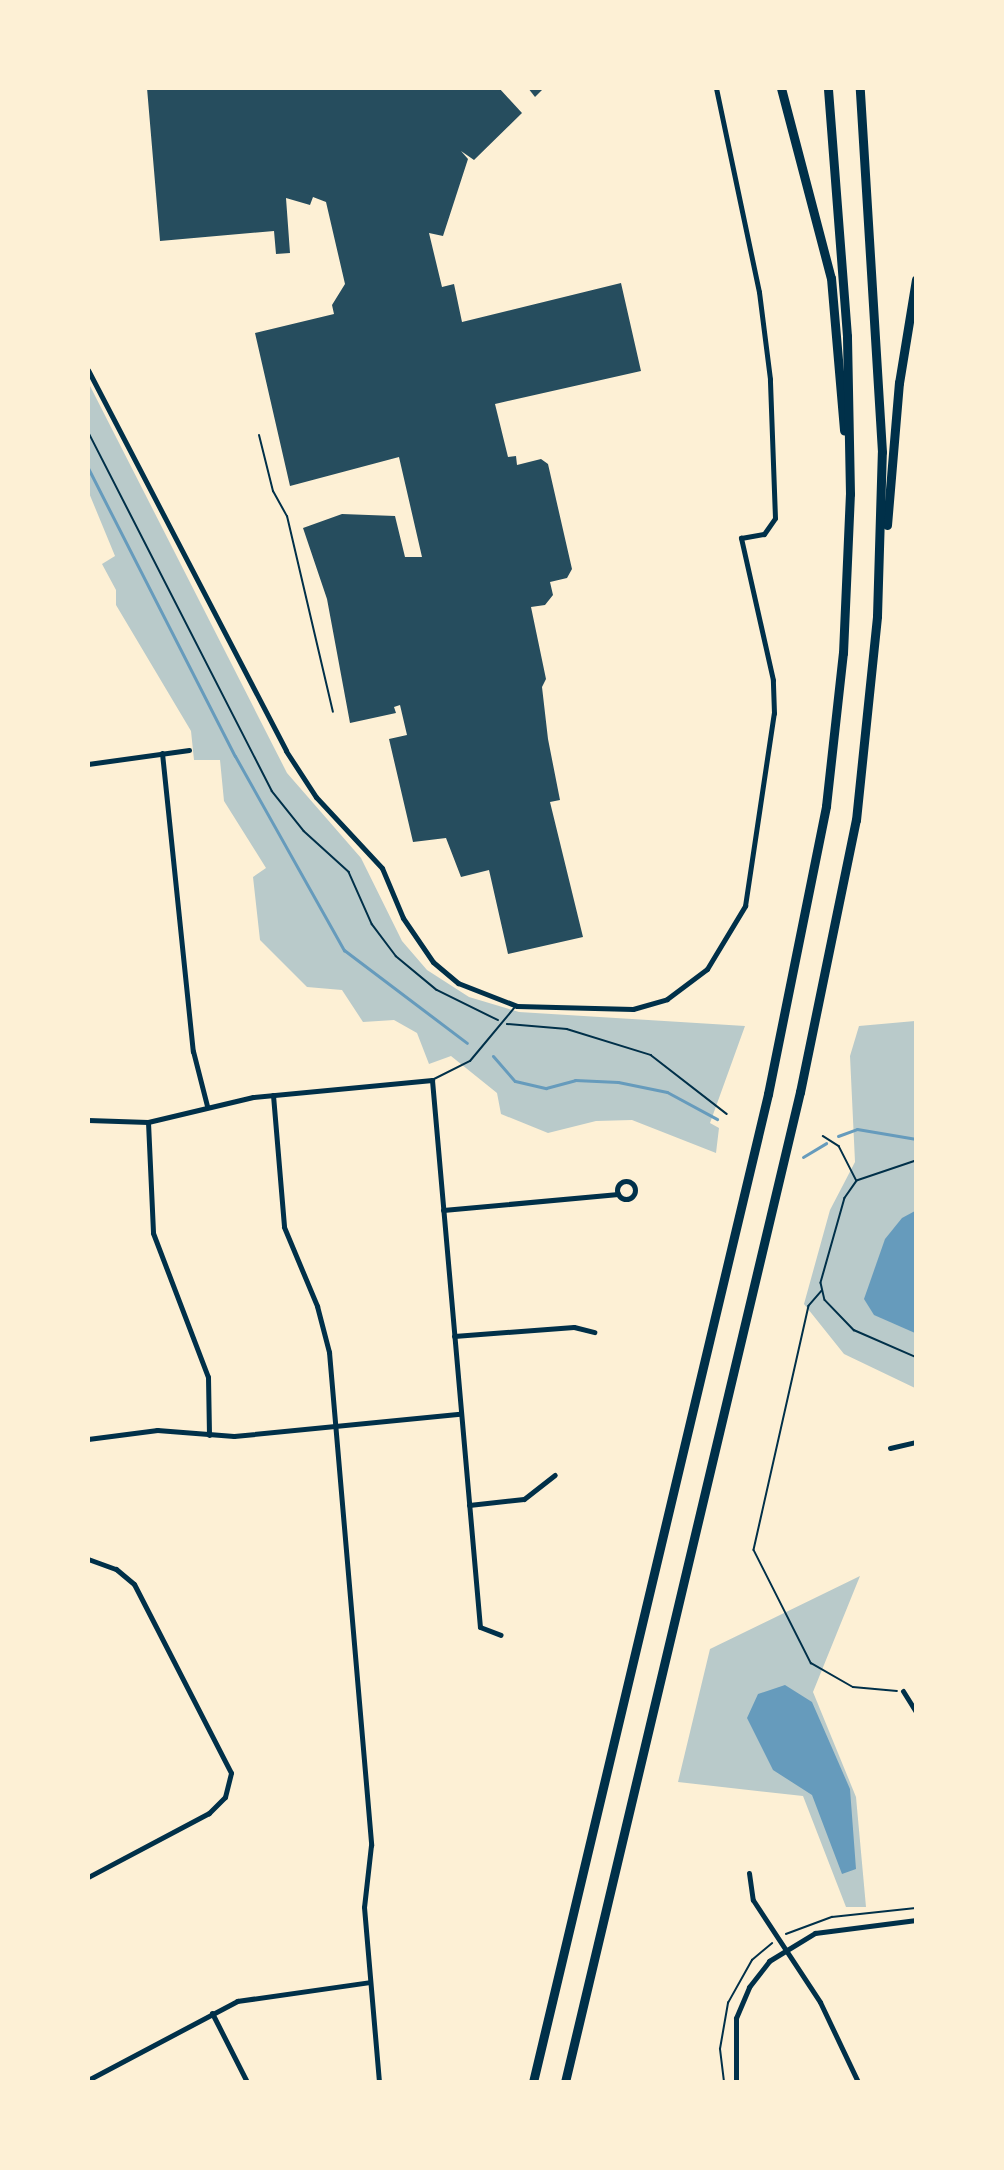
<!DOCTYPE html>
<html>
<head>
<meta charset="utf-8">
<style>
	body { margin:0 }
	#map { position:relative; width:1004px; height:2170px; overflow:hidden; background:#fdf0d5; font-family:"Varela Round",sans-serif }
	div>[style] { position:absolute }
	.green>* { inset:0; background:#b9caca }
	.water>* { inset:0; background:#669bbc }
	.stream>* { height:3px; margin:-1.5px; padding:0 1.5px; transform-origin:1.5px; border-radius:1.5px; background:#669bbc }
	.building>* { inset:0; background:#264d5e }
	.path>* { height:1.5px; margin:-0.75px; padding:0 0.75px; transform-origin:0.75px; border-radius:0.75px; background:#003049 }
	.service>* { height:2px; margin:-1px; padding:0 1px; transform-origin:1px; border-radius:1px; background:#003049 }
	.minor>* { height:5px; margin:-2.5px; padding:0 2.5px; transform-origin:2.5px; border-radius:2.5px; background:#003049 }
	.minor>.ring { margin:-2.5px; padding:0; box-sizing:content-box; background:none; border:5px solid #003049; border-radius:50% }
	.motorway>* { height:9px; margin:-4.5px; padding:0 4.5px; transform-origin:4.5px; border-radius:4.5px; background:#003049 }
	span { translate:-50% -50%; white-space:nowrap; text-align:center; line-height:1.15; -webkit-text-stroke:5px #fdf0d5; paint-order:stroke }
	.frame { position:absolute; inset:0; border:90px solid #fdf0d5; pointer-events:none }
</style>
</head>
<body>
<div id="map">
	<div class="green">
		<div style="clip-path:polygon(88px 382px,287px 773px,361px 858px,402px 941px,427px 970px,469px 997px,519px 1012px,745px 1026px,710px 1123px,719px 1128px,716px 1153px,632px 1120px,596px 1121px,548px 1133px,501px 1114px,497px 1093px,451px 1056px,429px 1064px,417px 1033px,394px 1020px,363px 1022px,342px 990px,307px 987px,260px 940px,253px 877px,266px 868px,224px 801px,220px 760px,194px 760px,191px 731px,116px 605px,116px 590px,102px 564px,115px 556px,89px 493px)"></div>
		<div style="clip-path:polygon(915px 1021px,915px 1388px,844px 1354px,804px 1304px,830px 1210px,855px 1162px,850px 1056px,859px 1026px)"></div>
		<div style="clip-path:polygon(860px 1576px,813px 1692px,856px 1797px,866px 1907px,846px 1907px,803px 1796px,678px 1782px,710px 1649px)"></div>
	</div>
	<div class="water">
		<div style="clip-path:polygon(915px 1211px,916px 1211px,915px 1333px,874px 1315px,864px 1299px,885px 1239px,902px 1218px)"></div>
		<div style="clip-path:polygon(785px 1685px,812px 1702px,850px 1789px,856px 1869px,842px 1874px,812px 1795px,773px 1770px,747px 1718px,758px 1694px)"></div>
	</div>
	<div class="stream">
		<div style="left:88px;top:468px;width:323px;rotate:63deg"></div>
		<div style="left:235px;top:756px;width:223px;rotate:60.7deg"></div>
		<div style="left:344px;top:950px;width:154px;rotate:37.1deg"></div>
		<div style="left:493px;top:1056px;width:33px;rotate:49deg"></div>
		<div style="left:515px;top:1081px;width:32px;rotate:13deg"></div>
		<div style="left:546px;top:1088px;width:30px;rotate:-15deg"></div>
		<div style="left:575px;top:1080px;width:43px;rotate:2.7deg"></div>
		<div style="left:618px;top:1082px;width:50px;rotate:11.5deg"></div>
		<div style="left:667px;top:1092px;width:57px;rotate:28.4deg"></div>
		<div style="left:838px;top:1136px;width:20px;rotate:-20deg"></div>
		<div style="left:857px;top:1129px;width:60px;rotate:9.6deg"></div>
		<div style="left:803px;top:1157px;width:27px;rotate:-31deg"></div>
	</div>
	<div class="building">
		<div style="clip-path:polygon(147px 88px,499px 88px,522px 113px,474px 160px,461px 151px,468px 159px,443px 236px,429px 233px,442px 287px,454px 284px,462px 322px,621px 283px,641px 371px,495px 404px,508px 457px,516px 456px,517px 465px,541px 459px,548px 464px,572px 569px,567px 578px,550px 582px,553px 595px,545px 605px,531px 607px,546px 679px,542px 687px,548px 739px,560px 800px,550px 802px,583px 937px,508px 954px,489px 870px,461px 877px,446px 838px,413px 842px,389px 739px,407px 735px,400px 705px,394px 707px,396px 713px,350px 723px,327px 599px,303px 528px,342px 514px,395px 516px,405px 557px,422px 557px,399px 457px,290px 486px,255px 333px,334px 314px,332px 305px,345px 284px,326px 202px,313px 197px,310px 205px,286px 198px,290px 253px,276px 254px,274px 231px,160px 241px)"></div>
		<div style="clip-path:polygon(528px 88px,544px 88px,535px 97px)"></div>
	</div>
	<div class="path">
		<div style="left:88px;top:431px;width:404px;rotate:62.9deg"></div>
		<div style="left:272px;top:791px;width:51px;rotate:51.3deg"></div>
		<div style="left:304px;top:831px;width:61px;rotate:42.3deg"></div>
		<div style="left:349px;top:872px;width:57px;rotate:66.1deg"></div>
		<div style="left:372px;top:924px;width:40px;rotate:53deg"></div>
		<div style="left:396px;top:956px;width:53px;rotate:39.7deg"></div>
		<div style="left:437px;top:990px;width:68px;rotate:26.2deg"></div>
		<div style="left:507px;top:1024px;width:60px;rotate:4.8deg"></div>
		<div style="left:567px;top:1029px;width:88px;rotate:17.2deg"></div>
		<div style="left:651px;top:1055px;width:96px;rotate:37.8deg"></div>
		<div style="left:823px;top:1136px;width:19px;rotate:32deg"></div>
		<div style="left:839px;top:1146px;width:38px;rotate:63deg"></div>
		<div style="left:916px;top:1161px;width:62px;rotate:161.3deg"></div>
		<div style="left:857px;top:1181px;width:21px;rotate:125deg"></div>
		<div style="left:845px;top:1198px;width:88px;rotate:105.8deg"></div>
		<div style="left:821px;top:1283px;width:17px;rotate:77deg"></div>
		<div style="left:825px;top:1300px;width:42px;rotate:46deg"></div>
		<div style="left:854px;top:1330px;width:68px;rotate:23.5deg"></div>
		<div style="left:822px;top:1291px;width:20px;rotate:131deg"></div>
		<div style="left:809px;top:1306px;width:250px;rotate:102.7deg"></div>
		<div style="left:754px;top:1550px;width:127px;rotate:63.2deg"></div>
		<div style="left:811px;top:1663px;width:48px;rotate:29.7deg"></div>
		<div style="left:853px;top:1687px;width:44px;rotate:5.2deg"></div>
		<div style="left:786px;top:1934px;width:49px;rotate:-20.3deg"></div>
		<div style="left:832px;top:1917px;width:84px;rotate:-6.1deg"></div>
		<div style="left:724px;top:2082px;width:33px;rotate:-97deg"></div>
		<div style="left:720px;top:2049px;width:47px;rotate:-80.1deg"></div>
		<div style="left:728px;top:2003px;width:49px;rotate:-60.8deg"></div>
		<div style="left:752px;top:1960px;width:26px;rotate:-40deg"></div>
	</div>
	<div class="service">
		<div style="left:259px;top:435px;width:58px;rotate:76deg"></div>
		<div style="left:273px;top:491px;width:29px;rotate:61deg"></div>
		<div style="left:287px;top:516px;width:201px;rotate:76.8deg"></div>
		<div style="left:432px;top:1080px;width:42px;rotate:-26.6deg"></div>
		<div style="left:470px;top:1061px;width:70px;rotate:-50.2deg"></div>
	</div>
	<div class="minor">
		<div style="left:88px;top:370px;width:429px;rotate:62.5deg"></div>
		<div style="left:286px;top:751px;width:55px;rotate:56.9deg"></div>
		<div style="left:316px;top:797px;width:97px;rotate:47.1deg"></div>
		<div style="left:382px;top:868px;width:54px;rotate:67.2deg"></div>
		<div style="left:403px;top:918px;width:53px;rotate:55.7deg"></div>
		<div style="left:433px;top:962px;width:33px;rotate:40deg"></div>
		<div style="left:458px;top:983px;width:63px;rotate:21.3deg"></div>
		<div style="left:517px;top:1006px;width:116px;rotate:1.5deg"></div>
		<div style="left:633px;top:1009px;width:35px;rotate:-16deg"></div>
		<div style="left:667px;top:999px;width:50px;rotate:-36.9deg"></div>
		<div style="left:707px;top:969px;width:74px;rotate:-58.9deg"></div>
		<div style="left:745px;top:906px;width:195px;rotate:-81.5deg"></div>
		<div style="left:774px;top:713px;width:33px;rotate:-92deg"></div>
		<div style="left:773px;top:680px;width:146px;rotate:-102.7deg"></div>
		<div style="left:741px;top:538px;width:23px;rotate:-10deg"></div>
		<div style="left:764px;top:534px;width:19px;rotate:-55deg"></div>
		<div style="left:775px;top:518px;width:139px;rotate:-92.1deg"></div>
		<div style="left:770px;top:379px;width:88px;rotate:-97.2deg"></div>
		<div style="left:759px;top:292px;width:208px;rotate:-101.9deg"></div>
		<div style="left:162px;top:753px;width:300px;rotate:84.1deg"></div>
		<div style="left:193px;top:1051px;width:57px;rotate:75.7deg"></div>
		<div style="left:88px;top:764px;width:102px;rotate:-7.9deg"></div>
		<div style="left:273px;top:1095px;width:132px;rotate:85.2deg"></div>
		<div style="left:284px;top:1227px;width:86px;rotate:67.3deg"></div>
		<div style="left:317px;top:1306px;width:48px;rotate:75.4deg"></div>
		<div style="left:329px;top:1352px;width:495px;rotate:85.1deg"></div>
		<div style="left:371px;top:1845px;width:62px;rotate:96.4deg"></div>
		<div style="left:364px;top:1907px;width:176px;rotate:85.1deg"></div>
		<div style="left:88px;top:1120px;width:60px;rotate:1.9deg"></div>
		<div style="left:148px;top:1122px;width:108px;rotate:-13.4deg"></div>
		<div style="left:253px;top:1097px;width:180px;rotate:-5.4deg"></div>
		<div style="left:432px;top:1080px;width:549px;rotate:84.99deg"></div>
		<div style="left:480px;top:1627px;width:22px;rotate:21deg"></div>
		<div style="left:148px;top:1122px;width:111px;rotate:87.4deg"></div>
		<div style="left:153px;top:1233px;width:154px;rotate:69.1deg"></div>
		<div style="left:208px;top:1377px;width:58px;rotate:89deg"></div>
		<div class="ring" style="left:617px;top:1181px;width:13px;height:13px"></div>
		<div style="left:443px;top:1210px;width:176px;rotate:-5.2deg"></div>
		<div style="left:454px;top:1336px;width:120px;rotate:-4.3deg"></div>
		<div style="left:574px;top:1327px;width:21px;rotate:14deg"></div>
		<div style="left:88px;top:1439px;width:70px;rotate:-7.4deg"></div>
		<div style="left:157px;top:1430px;width:77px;rotate:4.5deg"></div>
		<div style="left:234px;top:1436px;width:227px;rotate:-5.6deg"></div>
		<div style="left:890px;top:1448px;width:27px;rotate:-13deg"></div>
		<div style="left:469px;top:1505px;width:55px;rotate:-6.2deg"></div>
		<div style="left:524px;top:1499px;width:39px;rotate:-38deg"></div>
		<div style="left:88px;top:1559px;width:30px;rotate:20deg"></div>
		<div style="left:116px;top:1569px;width:23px;rotate:40deg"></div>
		<div style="left:134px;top:1584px;width:212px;rotate:62.8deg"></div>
		<div style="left:231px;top:1773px;width:25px;rotate:104deg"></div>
		<div style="left:225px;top:1797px;width:23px;rotate:135deg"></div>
		<div style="left:209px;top:1813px;width:137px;rotate:152.1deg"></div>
		<div style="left:903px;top:1691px;width:25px;rotate:58deg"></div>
		<div style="left:749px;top:1873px;width:27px;rotate:82deg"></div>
		<div style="left:753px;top:1900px;width:122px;rotate:56.7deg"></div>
		<div style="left:820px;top:2002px;width:89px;rotate:64.6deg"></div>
		<div style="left:212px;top:2013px;width:77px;rotate:63.1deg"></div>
		<div style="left:88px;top:2080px;width:169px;rotate:-27.9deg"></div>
		<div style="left:237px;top:2001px;width:134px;rotate:-8.1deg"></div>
		<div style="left:736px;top:2082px;width:64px;rotate:-90deg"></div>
		<div style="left:736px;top:2018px;width:34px;rotate:-67deg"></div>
		<div style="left:749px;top:1987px;width:33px;rotate:-52deg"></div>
		<div style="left:769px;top:1961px;width:54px;rotate:-31.3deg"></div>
		<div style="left:815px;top:1933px;width:102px;rotate:-7.3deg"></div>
	</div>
	<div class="motorway">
		<div style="left:781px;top:88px;width:196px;rotate:75.3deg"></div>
		<div style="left:831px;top:278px;width:153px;rotate:85.1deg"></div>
		<div style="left:887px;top:525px;width:143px;rotate:-85.2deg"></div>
		<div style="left:899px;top:383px;width:105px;rotate:-80.7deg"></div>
		<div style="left:533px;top:2082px;width:1016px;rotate:-76.62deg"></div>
		<div style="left:768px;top:1094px;width:294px;rotate:-78.6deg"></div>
		<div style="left:826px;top:806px;width:154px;rotate:-83.7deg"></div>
		<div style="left:843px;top:653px;width:159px;rotate:-87.5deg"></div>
		<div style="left:850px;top:494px;width:158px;rotate:-91.1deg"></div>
		<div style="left:847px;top:336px;width:249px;rotate:-94.4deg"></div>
		<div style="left:565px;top:2082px;width:1018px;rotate:-76.65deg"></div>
		<div style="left:800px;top:1092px;width:278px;rotate:-78.4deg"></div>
		<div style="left:856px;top:820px;width:205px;rotate:-84.1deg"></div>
		<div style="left:877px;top:616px;width:164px;rotate:-88.3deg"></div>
		<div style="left:882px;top:452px;width:365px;rotate:-93.5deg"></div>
	</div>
	<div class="frame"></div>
</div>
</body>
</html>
